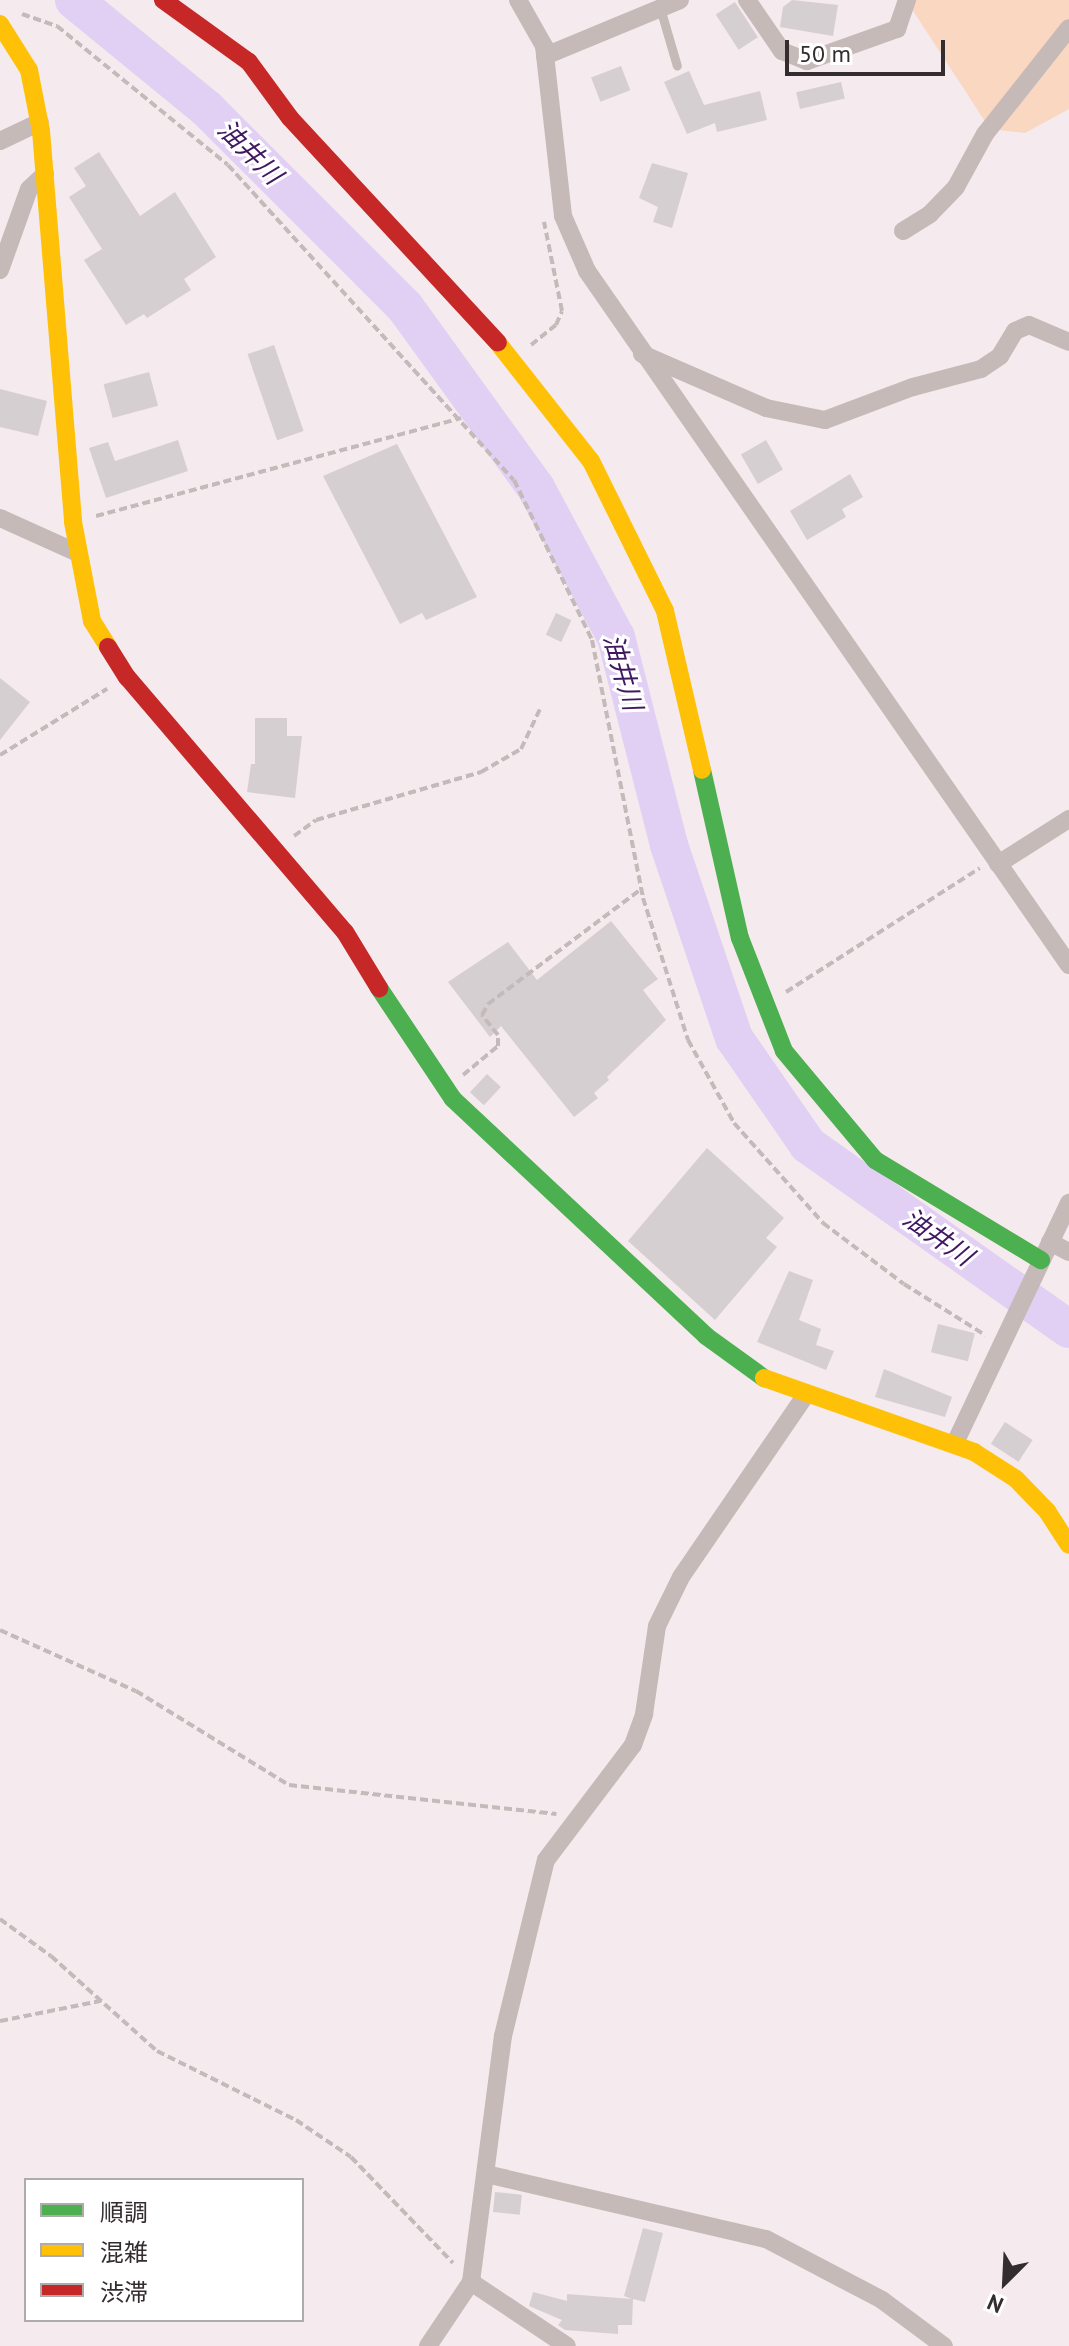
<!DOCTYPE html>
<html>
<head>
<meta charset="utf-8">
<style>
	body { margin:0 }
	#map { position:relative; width:1069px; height:2346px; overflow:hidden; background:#f5eaed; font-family:"PT Sans","Noto Sans JP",sans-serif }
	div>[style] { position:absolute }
	.green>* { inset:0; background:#f9d7c1 }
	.river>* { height:38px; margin:-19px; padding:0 19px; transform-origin:19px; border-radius:19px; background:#e2cff4 }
	.building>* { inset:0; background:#d6cfd2; transform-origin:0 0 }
	.path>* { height:4px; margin-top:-2px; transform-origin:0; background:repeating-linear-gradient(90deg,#c4baba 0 8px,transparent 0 12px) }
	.lane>* { height:9px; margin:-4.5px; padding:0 4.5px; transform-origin:4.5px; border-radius:4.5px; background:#c5bab7 }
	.street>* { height:18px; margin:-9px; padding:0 9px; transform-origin:9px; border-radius:9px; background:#c5bab7 }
	.fast>* { height:18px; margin:-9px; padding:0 9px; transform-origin:9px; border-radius:9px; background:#4caf50 }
	.slow>* { height:18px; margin:-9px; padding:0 9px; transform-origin:9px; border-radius:9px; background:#ffc107 }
	.jam>* { height:18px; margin:-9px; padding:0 9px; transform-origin:9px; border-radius:9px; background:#c62828 }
	span { translate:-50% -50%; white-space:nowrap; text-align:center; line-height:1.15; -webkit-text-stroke:6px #fff; paint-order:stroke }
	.water-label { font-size:26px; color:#401761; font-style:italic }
	.legend { position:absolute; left:24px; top:2178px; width:280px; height:144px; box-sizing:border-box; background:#fff; border:2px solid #aeabac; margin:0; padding:10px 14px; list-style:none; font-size:24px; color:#342d2f }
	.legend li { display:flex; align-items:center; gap:16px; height:40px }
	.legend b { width:40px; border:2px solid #aeabac }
	.north { position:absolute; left:965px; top:2242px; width:80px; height:80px; -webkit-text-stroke:6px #fff; paint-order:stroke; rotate:204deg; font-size:22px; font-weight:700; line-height:32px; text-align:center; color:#342d2f }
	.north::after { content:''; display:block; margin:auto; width:28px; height:36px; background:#342d2f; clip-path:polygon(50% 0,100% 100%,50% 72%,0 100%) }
	.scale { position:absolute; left:785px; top:40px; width:160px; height:36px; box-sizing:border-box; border:4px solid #342d2f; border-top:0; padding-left:10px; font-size:24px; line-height:28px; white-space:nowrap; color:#342d2f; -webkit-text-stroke:6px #fff; paint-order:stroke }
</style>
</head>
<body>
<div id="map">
	<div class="green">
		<div style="clip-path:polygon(906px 0,1069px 0,1069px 109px,1025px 133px,990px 129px)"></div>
	</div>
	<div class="river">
		<div style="left:74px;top:0;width:172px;rotate:39.3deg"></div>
		<div style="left:207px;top:109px;width:280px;rotate:45deg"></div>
		<div style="left:405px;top:307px;width:223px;rotate:54.1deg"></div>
		<div style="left:536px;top:488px;width:169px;rotate:61.8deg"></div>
		<div style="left:616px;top:637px;width:215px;rotate:75.7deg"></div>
		<div style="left:669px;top:845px;width:204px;rotate:71.4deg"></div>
		<div style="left:734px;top:1038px;width:130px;rotate:55.3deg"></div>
		<div style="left:808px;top:1145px;width:319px;rotate:35.2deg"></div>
	</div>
	<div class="building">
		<div style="clip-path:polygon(792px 0,838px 5px,833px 36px,780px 27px,783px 7px)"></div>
		<div style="left:735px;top:2px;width:42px;height:23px;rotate:57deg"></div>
		<div style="left:621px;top:66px;width:26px;height:32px;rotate:69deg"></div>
		<div style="clip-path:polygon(689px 71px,704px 105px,760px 91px,767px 120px,717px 132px,715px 123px,687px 134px,664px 82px)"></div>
		<div style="left:841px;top:82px;width:17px;height:46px;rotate:77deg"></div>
		<div style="clip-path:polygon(99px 152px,140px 216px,175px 192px,216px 257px,184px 279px,191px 290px,147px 318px,144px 314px,126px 325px,84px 260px,102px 249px,69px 197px,86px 186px,74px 168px)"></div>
		<div style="clip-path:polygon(652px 163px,688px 173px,672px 228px,653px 222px,658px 207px,639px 198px)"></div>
		<div style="left:274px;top:345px;width:91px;height:28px;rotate:71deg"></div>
		<div style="left:149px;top:372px;width:35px;height:47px;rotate:75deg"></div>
		<div style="clip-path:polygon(0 389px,47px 401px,38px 436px,0 427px)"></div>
		<div style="clip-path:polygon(178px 440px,188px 471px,106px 498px,89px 448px,108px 442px,115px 461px)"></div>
		<div style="left:766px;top:440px;width:34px;height:29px;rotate:60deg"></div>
		<div style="clip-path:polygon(397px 444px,477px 597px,426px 620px,422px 613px,400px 624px,323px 476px)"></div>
		<div style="clip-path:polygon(850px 474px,863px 497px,842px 509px,846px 517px,807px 540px,790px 511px)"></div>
		<div style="left:556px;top:613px;width:17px;height:24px;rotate:25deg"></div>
		<div style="clip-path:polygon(0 678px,30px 702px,0 740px)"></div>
		<div style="clip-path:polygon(255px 718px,287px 718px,287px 736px,302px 736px,295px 798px,247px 792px,251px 764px,255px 764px)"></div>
		<div style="clip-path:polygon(611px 921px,658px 979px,643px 990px,666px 1020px,607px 1077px,609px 1080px,594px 1093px,598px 1098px,574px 1117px,501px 1026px,490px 1037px,448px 982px,508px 942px,537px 980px)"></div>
		<div style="left:487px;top:1074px;width:19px;height:25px;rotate:43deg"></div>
		<div style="clip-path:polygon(707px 1148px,784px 1218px,766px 1238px,777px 1247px,715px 1320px,628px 1241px)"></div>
		<div style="clip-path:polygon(789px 1271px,813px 1280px,799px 1320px,821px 1329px,816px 1345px,834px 1351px,826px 1370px,757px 1342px)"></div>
		<div style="left:938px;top:1324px;width:38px;height:29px;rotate:14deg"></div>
		<div style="clip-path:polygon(884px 1369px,952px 1397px,945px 1417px,875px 1397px)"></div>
		<div style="left:1005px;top:1422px;width:33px;height:26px;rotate:33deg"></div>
		<div style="left:495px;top:2192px;width:27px;height:20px;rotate:6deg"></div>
		<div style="clip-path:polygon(643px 2228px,663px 2233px,645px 2302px,633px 2299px,632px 2325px,618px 2325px,618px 2334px,565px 2330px,558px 2325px,562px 2320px,529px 2306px,533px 2292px,567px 2301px,567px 2294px,632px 2299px,624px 2296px)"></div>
	</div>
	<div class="path">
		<div style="left:22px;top:14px;width:37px;rotate:19deg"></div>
		<div style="left:57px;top:26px;width:220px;rotate:39.1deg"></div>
		<div style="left:228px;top:165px;width:425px;rotate:47.8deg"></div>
		<div style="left:514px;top:480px;width:178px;rotate:64deg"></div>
		<div style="left:592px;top:640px;width:263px;rotate:78.8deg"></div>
		<div style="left:643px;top:898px;width:149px;rotate:72.4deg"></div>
		<div style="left:688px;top:1040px;width:95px;rotate:61deg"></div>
		<div style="left:734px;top:1123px;width:134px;rotate:48.3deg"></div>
		<div style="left:823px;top:1223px;width:101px;rotate:37deg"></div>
		<div style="left:904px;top:1284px;width:96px;rotate:32.2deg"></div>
		<div style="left:531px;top:345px;width:32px;rotate:-39deg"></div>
		<div style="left:556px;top:325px;width:15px;rotate:-67deg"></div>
		<div style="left:562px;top:311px;width:91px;rotate:-101.4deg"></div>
		<div style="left:96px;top:516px;width:378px;rotate:-15deg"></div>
		<div style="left:0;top:755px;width:126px;rotate:-31.7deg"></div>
		<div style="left:294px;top:836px;width:27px;rotate:-36deg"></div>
		<div style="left:316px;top:820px;width:172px;rotate:-16.2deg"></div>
		<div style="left:481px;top:772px;width:46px;rotate:-29.9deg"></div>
		<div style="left:521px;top:749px;width:44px;rotate:-64.6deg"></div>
		<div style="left:786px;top:992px;width:230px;rotate:-32.6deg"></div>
		<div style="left:463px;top:1075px;width:45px;rotate:-39.6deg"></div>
		<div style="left:498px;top:1046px;width:11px;rotate:-90deg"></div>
		<div style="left:498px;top:1035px;width:26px;rotate:-129deg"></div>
		<div style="left:482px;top:1015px;width:13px;rotate:-61deg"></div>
		<div style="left:488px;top:1004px;width:191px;rotate:-36.9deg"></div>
		<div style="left:0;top:1630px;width:149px;rotate:24.2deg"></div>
		<div style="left:136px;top:1691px;width:180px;rotate:31.6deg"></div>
		<div style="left:289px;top:1785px;width:269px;rotate:6.2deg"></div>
		<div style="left:0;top:1919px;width:63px;rotate:36deg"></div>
		<div style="left:51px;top:1956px;width:142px;rotate:41.9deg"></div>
		<div style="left:157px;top:2051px;width:155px;rotate:26.4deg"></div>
		<div style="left:296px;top:2120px;width:66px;rotate:33.9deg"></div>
		<div style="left:351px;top:2157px;width:147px;rotate:46.1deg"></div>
		<div style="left:0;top:2021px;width:102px;rotate:-11.3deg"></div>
	</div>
	<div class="lane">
		<div style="left:660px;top:8px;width:60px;rotate:73.7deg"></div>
	</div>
	<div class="street">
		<div style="left:518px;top:0;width:53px;rotate:60.5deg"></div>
		<div style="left:544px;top:46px;width:171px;rotate:83.6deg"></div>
		<div style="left:563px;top:216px;width:60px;rotate:66.4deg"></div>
		<div style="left:587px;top:271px;width:845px;rotate:55.22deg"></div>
		<div style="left:747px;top:0;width:62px;rotate:55.5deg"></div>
		<div style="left:782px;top:51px;width:27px;rotate:22deg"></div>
		<div style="left:807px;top:61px;width:96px;rotate:-19.6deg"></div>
		<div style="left:897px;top:29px;width:31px;rotate:-71deg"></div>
		<div style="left:545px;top:56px;width:146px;rotate:-22.5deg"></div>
		<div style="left:0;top:141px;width:44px;rotate:-25.4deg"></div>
		<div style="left:903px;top:231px;width:32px;rotate:-32deg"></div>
		<div style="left:930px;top:214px;width:37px;rotate:-46deg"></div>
		<div style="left:956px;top:187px;width:60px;rotate:-61.3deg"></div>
		<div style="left:985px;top:134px;width:135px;rotate:-51.6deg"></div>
		<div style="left:0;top:270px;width:86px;rotate:-70.3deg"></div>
		<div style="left:29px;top:189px;width:22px;rotate:-43deg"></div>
		<div style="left:642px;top:354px;width:135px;rotate:23.5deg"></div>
		<div style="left:766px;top:408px;width:60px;rotate:11.5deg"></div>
		<div style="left:825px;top:420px;width:94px;rotate:-20.6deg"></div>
		<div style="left:913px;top:387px;width:70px;rotate:-14.8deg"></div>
		<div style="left:981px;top:369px;width:23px;rotate:-34deg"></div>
		<div style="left:1000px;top:356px;width:29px;rotate:-59deg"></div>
		<div style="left:1015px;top:331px;width:15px;rotate:-23deg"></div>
		<div style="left:1029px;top:325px;width:43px;rotate:23deg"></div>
		<div style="left:0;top:518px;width:85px;rotate:24.2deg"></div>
		<div style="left:998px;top:864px;width:84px;rotate:-32.4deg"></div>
		<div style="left:1050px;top:1242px;width:21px;rotate:28deg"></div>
		<div style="left:955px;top:1443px;width:266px;rotate:-64.6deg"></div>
		<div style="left:486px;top:2174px;width:287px;rotate:13.1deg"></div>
		<div style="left:766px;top:2239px;width:131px;rotate:27.7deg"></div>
		<div style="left:882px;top:2300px;width:77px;rotate:36.6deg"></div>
		<div style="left:471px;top:2282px;width:115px;rotate:33.7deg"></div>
		<div style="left:428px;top:2346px;width:77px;rotate:-56.1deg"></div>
		<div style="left:471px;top:2282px;width:248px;rotate:-82.6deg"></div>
		<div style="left:503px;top:2036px;width:181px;rotate:-76.3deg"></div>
		<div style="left:546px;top:1860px;width:144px;rotate:-52.9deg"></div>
		<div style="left:633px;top:1745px;width:33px;rotate:-70deg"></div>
		<div style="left:644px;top:1714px;width:89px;rotate:-81.6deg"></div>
		<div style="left:657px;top:1626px;width:55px;rotate:-63.9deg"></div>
		<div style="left:681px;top:1577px;width:219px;rotate:-55.6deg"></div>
	</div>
	<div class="fast">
		<div style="left:702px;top:770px;width:172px;rotate:77.3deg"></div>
		<div style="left:740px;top:938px;width:121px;rotate:68.7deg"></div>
		<div style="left:784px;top:1051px;width:142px;rotate:50.1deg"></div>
		<div style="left:875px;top:1160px;width:194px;rotate:31.1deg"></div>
		<div style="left:379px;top:988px;width:133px;rotate:56.3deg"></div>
		<div style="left:453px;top:1099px;width:347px;rotate:43.1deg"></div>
		<div style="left:706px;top:1336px;width:72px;rotate:35.9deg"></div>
	</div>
	<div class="slow">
		<div style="left:0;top:24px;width:54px;rotate:57.8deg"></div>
		<div style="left:29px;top:70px;width:62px;rotate:78.9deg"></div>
		<div style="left:41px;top:131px;width:392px;rotate:85.3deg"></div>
		<div style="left:73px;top:522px;width:101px;rotate:79.1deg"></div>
		<div style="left:92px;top:621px;width:31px;rotate:58deg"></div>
		<div style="left:498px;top:343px;width:150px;rotate:51.8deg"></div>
		<div style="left:591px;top:461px;width:167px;rotate:63.7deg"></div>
		<div style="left:665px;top:611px;width:163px;rotate:76.9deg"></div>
		<div style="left:764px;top:1378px;width:223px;rotate:19.4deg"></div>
		<div style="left:974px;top:1452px;width:50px;rotate:32.7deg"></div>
		<div style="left:1016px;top:1479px;width:45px;rotate:45.9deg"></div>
		<div style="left:1047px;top:1511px;width:40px;rotate:57.1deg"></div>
	</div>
	<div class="jam">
		<div style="left:163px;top:0;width:106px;rotate:35.8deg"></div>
		<div style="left:249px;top:62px;width:69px;rotate:53.8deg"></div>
		<div style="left:290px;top:118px;width:306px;rotate:47.2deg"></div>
		<div style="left:108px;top:647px;width:36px;rotate:58deg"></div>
		<div style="left:127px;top:677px;width:335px;rotate:49.5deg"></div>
		<div style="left:345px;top:932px;width:66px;rotate:58.7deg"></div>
	</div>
	<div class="water-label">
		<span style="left:250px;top:152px;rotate:45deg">油井川</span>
		<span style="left:623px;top:672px;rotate:74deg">油井川</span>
		<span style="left:938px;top:1237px;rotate:35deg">油井川</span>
	</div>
	<ul class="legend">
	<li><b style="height:10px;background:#4caf50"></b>順調</li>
	<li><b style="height:10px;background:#ffc107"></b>混雑</li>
	<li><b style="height:10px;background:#c62828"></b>渋滞</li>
	</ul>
	<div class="north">N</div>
	<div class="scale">50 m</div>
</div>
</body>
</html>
